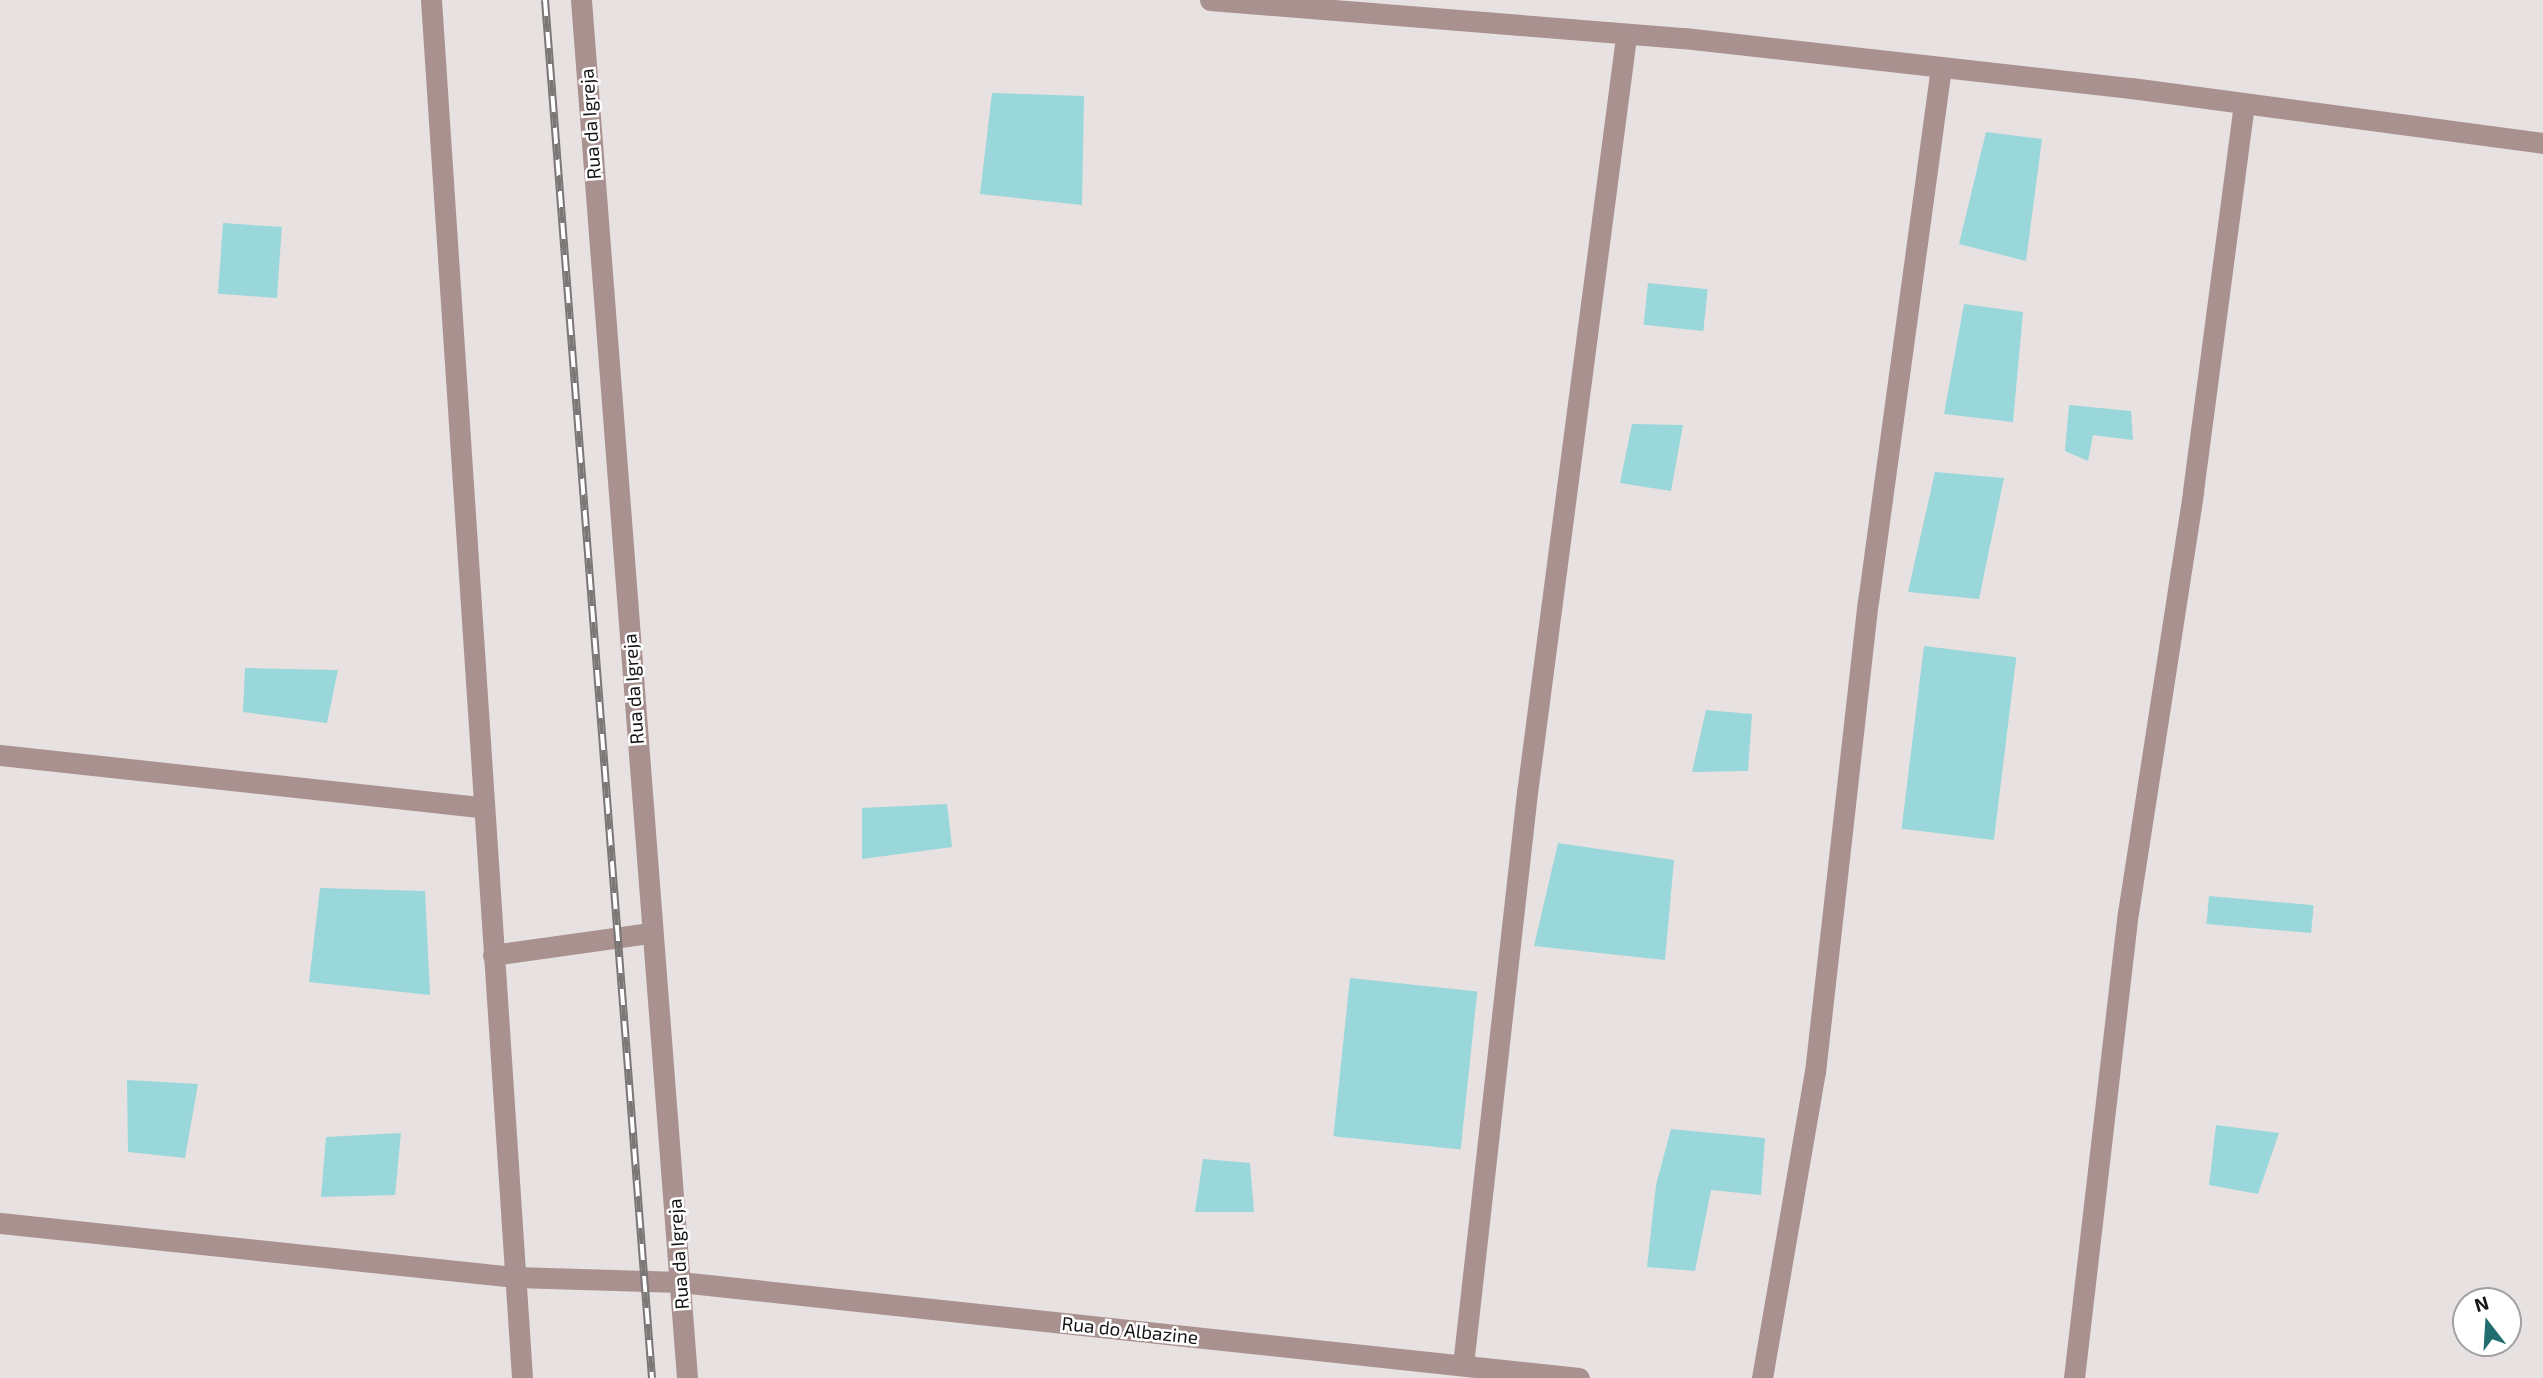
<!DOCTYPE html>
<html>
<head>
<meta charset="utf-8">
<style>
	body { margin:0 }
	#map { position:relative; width:2543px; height:1378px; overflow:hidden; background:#e8e1e1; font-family:"Exo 2",sans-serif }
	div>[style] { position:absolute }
	.building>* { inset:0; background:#9ad7da; transform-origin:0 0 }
	.minor>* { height:21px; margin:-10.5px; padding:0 10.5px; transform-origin:10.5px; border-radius:10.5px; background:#a8918f }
	.rail>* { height:8px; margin-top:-4px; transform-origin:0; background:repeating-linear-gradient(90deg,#fff 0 16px,#7b7777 0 32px); box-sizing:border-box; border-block:2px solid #7b7777 }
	span { translate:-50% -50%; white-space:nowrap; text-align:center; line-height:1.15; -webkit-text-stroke:5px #fff; paint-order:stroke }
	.street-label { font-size:19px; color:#161414 }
	.north { position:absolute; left:2452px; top:1287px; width:70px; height:70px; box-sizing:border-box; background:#fff; border:2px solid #a2a1a1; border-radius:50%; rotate:343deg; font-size:19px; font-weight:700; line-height:28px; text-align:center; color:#161414 }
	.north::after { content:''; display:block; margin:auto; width:24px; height:32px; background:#216d70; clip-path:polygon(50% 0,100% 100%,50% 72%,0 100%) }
</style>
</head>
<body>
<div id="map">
	<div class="building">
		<div style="clip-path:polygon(992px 93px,1084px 96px,1082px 205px,980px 194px)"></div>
		<div style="clip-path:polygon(1986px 132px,2042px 139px,2026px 261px,1959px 244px)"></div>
		<div style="left:223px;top:223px;width:59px;height:71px;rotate:4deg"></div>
		<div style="left:1648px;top:283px;width:60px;height:42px;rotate:6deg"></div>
		<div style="clip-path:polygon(1964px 304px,2023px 312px,2013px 422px,1944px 414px)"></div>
		<div style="clip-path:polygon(2069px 405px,2131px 411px,2133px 440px,2093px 435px,2088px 461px,2065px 451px)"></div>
		<div style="clip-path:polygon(1632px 424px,1683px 425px,1671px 491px,1620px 483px)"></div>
		<div style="clip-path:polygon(1935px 472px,2004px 478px,1979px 599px,1908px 592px)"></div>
		<div style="left:1924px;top:646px;width:93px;height:184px;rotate:7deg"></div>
		<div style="clip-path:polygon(245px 668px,338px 670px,327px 723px,243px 712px)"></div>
		<div style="clip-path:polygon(1706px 710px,1752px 714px,1748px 771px,1692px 772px)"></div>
		<div style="clip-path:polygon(947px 804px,952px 847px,862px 859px,862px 808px)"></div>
		<div style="clip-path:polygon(1558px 843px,1674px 860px,1665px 960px,1534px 946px)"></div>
		<div style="clip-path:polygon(320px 888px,425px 891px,430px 995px,309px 982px)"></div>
		<div style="left:2209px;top:896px;width:105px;height:28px;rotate:5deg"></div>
		<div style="left:1350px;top:978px;width:128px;height:159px;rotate:6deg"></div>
		<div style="clip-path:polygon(127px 1080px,198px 1084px,185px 1158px,128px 1152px)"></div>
		<div style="clip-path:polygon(2216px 1125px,2279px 1133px,2258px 1194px,2209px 1185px)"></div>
		<div style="clip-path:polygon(1671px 1129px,1765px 1138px,1761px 1195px,1711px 1190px,1695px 1271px,1647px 1267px,1656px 1185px)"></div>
		<div style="clip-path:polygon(401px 1133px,395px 1195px,321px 1197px,326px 1137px)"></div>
		<div style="clip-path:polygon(1203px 1159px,1250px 1163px,1254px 1212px,1195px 1212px)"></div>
	</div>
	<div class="minor">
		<div style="left:431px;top:0;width:1381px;rotate:86.22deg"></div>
		<div style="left:581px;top:0;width:1382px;rotate:85.6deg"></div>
		<div style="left:1210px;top:0;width:476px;rotate:4.6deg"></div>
		<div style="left:1684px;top:38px;width:450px;rotate:6.4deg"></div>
		<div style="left:2131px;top:88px;width:416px;rotate:7.6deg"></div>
		<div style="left:0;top:755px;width:484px;rotate:6.2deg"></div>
		<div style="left:493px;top:955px;width:159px;rotate:-8deg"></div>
		<div style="left:0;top:1223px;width:518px;rotate:5.99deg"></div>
		<div style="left:515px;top:1277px;width:165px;rotate:1.7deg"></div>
		<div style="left:680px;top:1282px;width:904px;rotate:6.1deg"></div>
		<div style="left:1463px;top:1365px;width:576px;rotate:-83.62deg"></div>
		<div style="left:1527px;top:793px;width:762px;rotate:-82.54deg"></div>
		<div style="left:1762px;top:1378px;width:311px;rotate:-80.2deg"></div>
		<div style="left:1815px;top:1072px;width:473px;rotate:-83.6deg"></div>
		<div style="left:1868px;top:602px;width:540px;rotate:-82.23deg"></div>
		<div style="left:2074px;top:1378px;width:468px;rotate:-83.4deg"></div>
		<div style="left:2128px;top:913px;width:427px;rotate:-81.2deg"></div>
		<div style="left:2193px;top:491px;width:391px;rotate:-82.5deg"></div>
	</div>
	<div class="rail">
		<div style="left:545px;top:0;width:1382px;rotate:85.56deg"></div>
	</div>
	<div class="street-label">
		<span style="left:590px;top:124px;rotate:-94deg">Rua da Igreja</span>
		<span style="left:633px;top:689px;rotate:-94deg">Rua da Igreja</span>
		<span style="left:678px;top:1254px;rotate:-94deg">Rua da Igreja</span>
		<span style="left:1130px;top:1330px;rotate:6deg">Rua do Albazine</span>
	</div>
	<div class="north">N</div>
</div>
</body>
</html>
